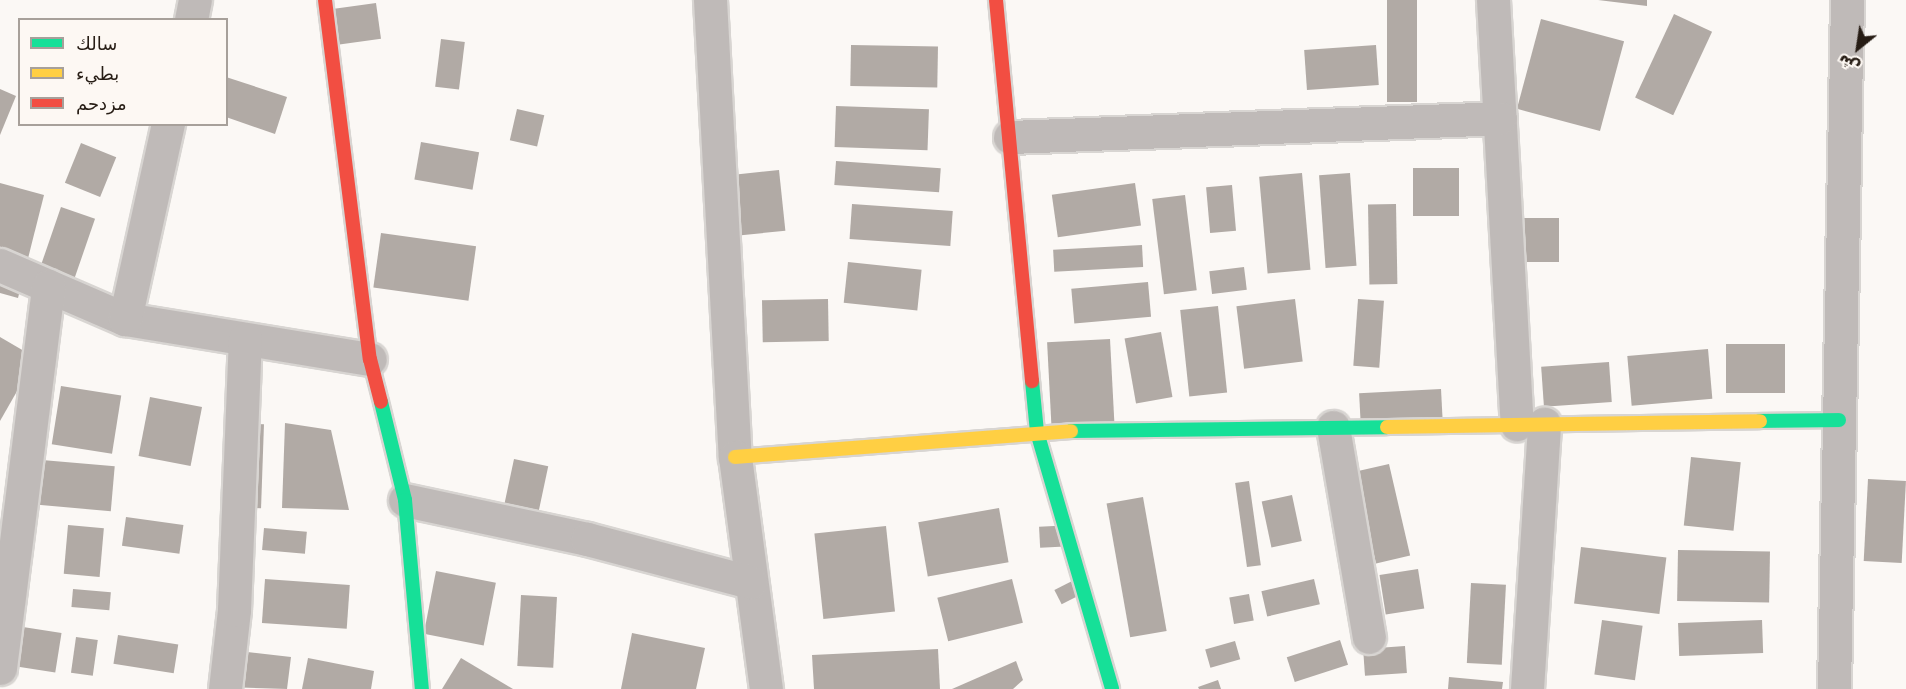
<!DOCTYPE html>
<html>
<head>
<meta charset="utf-8">
<style>
	body { margin:0 }
	#map { position:relative; width:1906px; height:689px; overflow:hidden; background:#fbf8f5; font-family:"DejaVu Sans","Noto Sans Arabic",sans-serif }
	div>[style] { position:absolute }
	.building>* { inset:0; background:#b1aaa5; transform-origin:0 0 }
	.roads { filter:drop-shadow(2px 0 #d8d5d2) drop-shadow(-2px 0 #d8d5d2) drop-shadow(0 2px #d8d5d2) drop-shadow(0 -2px #d8d5d2) }
	.street>* { height:33px; margin:-16.5px; padding:0 16.5px; transform-origin:16.5px; border-radius:16.5px; background:#bfbab8 }
	.fast>* { height:14px; margin:-7px; padding:0 7px; transform-origin:7px; border-radius:7px; background:#16e098 }
	.slow>* { height:14px; margin:-7px; padding:0 7px; transform-origin:7px; border-radius:7px; background:#ffcf43 }
	.jam>* { height:14px; margin:-7px; padding:0 7px; transform-origin:7px; border-radius:7px; background:#f24e42 }
	span { translate:-50% -50%; white-space:nowrap; text-align:center; line-height:1.15; -webkit-text-stroke:4.5px #fdf8f3; paint-order:stroke }
	.legend { position:absolute; left:18px; top:18px; width:210px; height:108px; box-sizing:border-box; background:#fdf8f3; border:2px solid #a7a09a; margin:0; padding:8px 10px; list-style:none; font-size:18px; color:#271d15 }
	.legend li { display:flex; align-items:center; gap:12px; height:30px }
	.legend b { width:30px; border:2px solid #a7a09a }
	.north { position:absolute; left:1828px; top:18px; width:60px; height:60px; -webkit-text-stroke:4px #fdf8f3; paint-order:stroke; rotate:210deg; font-size:16px; font-weight:700; line-height:24px; text-align:center; color:#271d15 }
	.north::after { content:''; display:block; margin:auto; width:21px; height:27px; background:#271d15; clip-path:polygon(50% 0,100% 100%,50% 72%,0 100%) }
</style>
</head>
<body>
<div id="map">
	<div class="building">
		<div style="left:1387px;top:0;width:30px;height:102px"></div>
		<div style="clip-path:polygon(1598px 0,1647px 0,1647px 6px)"></div>
		<div style="left:376px;top:3px;width:36px;height:42px;rotate:82deg"></div>
		<div style="left:1674px;top:14px;width:42px;height:92px;rotate:25deg"></div>
		<div style="left:1541px;top:19px;width:86px;height:93px;rotate:15deg"></div>
		<div style="left:441px;top:39px;width:24px;height:48px;rotate:7deg"></div>
		<div style="left:851px;top:45px;width:87px;height:41px;rotate:1deg"></div>
		<div style="left:1376px;top:45px;width:40px;height:72px;rotate:86deg"></div>
		<div style="clip-path:polygon(226px 77px,287px 97px,275px 134px,226px 117px)"></div>
		<div style="clip-path:polygon(0 89px,16px 96px,0 135px)"></div>
		<div style="left:836px;top:106px;width:93px;height:41px;rotate:2deg"></div>
		<div style="left:517px;top:109px;width:28px;height:32px;rotate:13deg"></div>
		<div style="left:421px;top:142px;width:59px;height:38px;rotate:10deg"></div>
		<div style="left:81px;top:143px;width:38px;height:43px;rotate:22deg"></div>
		<div style="left:836px;top:161px;width:105px;height:24px;rotate:4deg"></div>
		<div style="left:1413px;top:168px;width:46px;height:48px"></div>
		<div style="left:779px;top:170px;width:61px;height:57px;rotate:84deg"></div>
		<div style="left:1302px;top:173px;width:97px;height:43px;rotate:85deg"></div>
		<div style="left:1350px;top:173px;width:93px;height:31px;rotate:86deg"></div>
		<div style="clip-path:polygon(0 183px,44px 195px,18px 298px,0 293px)"></div>
		<div style="left:1135px;top:183px;width:43px;height:84px;rotate:82deg"></div>
		<div style="left:1232px;top:185px;width:46px;height:26px;rotate:85deg"></div>
		<div style="left:1185px;top:195px;width:96px;height:33px;rotate:83deg"></div>
		<div style="left:852px;top:204px;width:101px;height:35px;rotate:4deg"></div>
		<div style="left:1396px;top:204px;width:80px;height:28px;rotate:89deg"></div>
		<div style="left:61px;top:207px;width:36px;height:63px;rotate:19deg"></div>
		<div style="left:1511px;top:218px;width:48px;height:44px"></div>
		<div style="left:381px;top:233px;width:96px;height:55px;rotate:8deg"></div>
		<div style="left:1142px;top:245px;width:22px;height:89px;rotate:87deg"></div>
		<div style="left:848px;top:262px;width:74px;height:41px;rotate:6deg"></div>
		<div style="left:1244px;top:267px;width:23px;height:35px;rotate:83deg"></div>
		<div style="left:1148px;top:282px;width:35px;height:77px;rotate:85deg"></div>
		<div style="left:828px;top:299px;width:42px;height:66px;rotate:89deg"></div>
		<div style="left:1295px;top:299px;width:63px;height:59px;rotate:83deg"></div>
		<div style="left:1358px;top:299px;width:26px;height:67px;rotate:4deg"></div>
		<div style="left:1218px;top:306px;width:87px;height:38px;rotate:84deg"></div>
		<div style="left:1161px;top:332px;width:66px;height:37px;rotate:80deg"></div>
		<div style="clip-path:polygon(0 337px,36px 358px,0 421px)"></div>
		<div style="left:1110px;top:339px;width:88px;height:63px;rotate:87deg"></div>
		<div style="left:1726px;top:344px;width:59px;height:49px"></div>
		<div style="left:1708px;top:349px;width:50px;height:81px;rotate:85deg"></div>
		<div style="left:1609px;top:362px;width:40px;height:68px;rotate:86deg"></div>
		<div style="left:61px;top:386px;width:61px;height:59px;rotate:9deg"></div>
		<div style="left:1441px;top:389px;width:38px;height:82px;rotate:87deg"></div>
		<div style="left:150px;top:397px;width:53px;height:60px;rotate:11deg"></div>
		<div style="left:226px;top:423px;width:38px;height:84px;rotate:2deg"></div>
		<div style="clip-path:polygon(285px 423px,331px 430px,349px 510px,282px 508px)"></div>
		<div style="left:1691px;top:457px;width:50px;height:69px;rotate:6deg"></div>
		<div style="left:514px;top:459px;width:35px;height:72px;rotate:12deg"></div>
		<div style="left:42px;top:460px;width:73px;height:45px;rotate:5deg"></div>
		<div style="left:1389px;top:464px;width:94px;height:35px;rotate:77deg"></div>
		<div style="left:1868px;top:479px;width:38px;height:82px;rotate:3deg"></div>
		<div style="left:1249px;top:481px;width:85px;height:14px;rotate:82deg"></div>
		<div style="left:1292px;top:495px;width:47px;height:31px;rotate:78deg"></div>
		<div style="left:1143px;top:497px;width:136px;height:37px;rotate:80deg"></div>
		<div style="left:999px;top:508px;width:55px;height:82px;rotate:80deg"></div>
		<div style="left:126px;top:517px;width:58px;height:29px;rotate:8deg"></div>
		<div style="left:68px;top:525px;width:36px;height:49px;rotate:5deg"></div>
		<div style="left:1074px;top:525px;width:21px;height:35px;rotate:87deg"></div>
		<div style="left:886px;top:526px;width:86px;height:72px;rotate:84deg"></div>
		<div style="left:264px;top:528px;width:43px;height:22px;rotate:5deg"></div>
		<div style="left:1581px;top:547px;width:86px;height:57px;rotate:7deg"></div>
		<div style="left:1678px;top:550px;width:92px;height:51px;rotate:1deg"></div>
		<div style="left:1418px;top:569px;width:40px;height:39px;rotate:81deg"></div>
		<div style="left:436px;top:571px;width:61px;height:64px;rotate:11deg"></div>
		<div style="left:1082px;top:576px;width:16px;height:31px;rotate:63deg"></div>
		<div style="left:265px;top:579px;width:85px;height:44px;rotate:4deg"></div>
		<div style="left:1012px;top:579px;width:45px;height:77px;rotate:76deg"></div>
		<div style="left:1314px;top:579px;width:26px;height:54px;rotate:77deg"></div>
		<div style="left:1471px;top:583px;width:35px;height:80px;rotate:3deg"></div>
		<div style="left:73px;top:589px;width:38px;height:18px;rotate:5deg"></div>
		<div style="left:1249px;top:594px;width:27px;height:20px;rotate:80deg"></div>
		<div style="left:521px;top:595px;width:36px;height:71px;rotate:3deg"></div>
		<div style="left:1602px;top:620px;width:41px;height:55px;rotate:8deg"></div>
		<div style="left:1762px;top:620px;width:33px;height:84px;rotate:88deg"></div>
		<div style="left:23px;top:627px;width:39px;height:40px;rotate:9deg"></div>
		<div style="clip-path:polygon(632px 633px,705px 648px,696px 689px,621px 689px)"></div>
		<div style="left:118px;top:635px;width:61px;height:29px;rotate:9deg"></div>
		<div style="left:76px;top:637px;width:22px;height:36px;rotate:8deg"></div>
		<div style="left:1340px;top:640px;width:26px;height:56px;rotate:72deg"></div>
		<div style="left:1235px;top:641px;width:19px;height:31px;rotate:74deg"></div>
		<div style="left:1405px;top:646px;width:27px;height:42px;rotate:86deg"></div>
		<div style="clip-path:polygon(938px 649px,940px 689px,814px 689px,812px 655px)"></div>
		<div style="clip-path:polygon(230px 650px,291px 657px,287px 689px,226px 687px)"></div>
		<div style="clip-path:polygon(308px 658px,374px 671px,371px 689px,302px 689px)"></div>
		<div style="clip-path:polygon(461px 658px,513px 689px,442px 689px)"></div>
		<div style="clip-path:polygon(1016px 661px,1023px 680px,1013px 689px,952px 689px)"></div>
		<div style="clip-path:polygon(1449px 677px,1503px 682px,1502px 689px,1448px 689px)"></div>
		<div style="clip-path:polygon(1218px 680px,1221px 689px,1199px 689px,1198px 687px)"></div>
	</div>
	<div class="roads">
		<div class="street">
			<div style="left:710px;top:0;width:458px;rotate:86.9deg"></div>
			<div style="left:735px;top:457px;width:234px;rotate:82.4deg"></div>
			<div style="left:1493px;top:0;width:425px;rotate:86.8deg"></div>
			<div style="left:191px;top:20px;width:20px;rotate:-79deg"></div>
			<div style="left:1010px;top:137px;width:490px;rotate:-2.2deg"></div>
			<div style="left:0;top:265px;width:136px;rotate:23.4deg"></div>
			<div style="left:125px;top:319px;width:248px;rotate:9.3deg"></div>
			<div style="left:125px;top:319px;width:200px;rotate:-77.6deg"></div>
			<div style="left:1333px;top:427px;width:213px;rotate:80.3deg"></div>
			<div style="left:405px;top:500px;width:186px;rotate:12.1deg"></div>
			<div style="left:587px;top:539px;width:169px;rotate:14.8deg"></div>
			<div style="left:0;top:668px;width:385px;rotate:-82.8deg"></div>
			<div style="left:225px;top:689px;width:80px;rotate:-83.5deg"></div>
			<div style="left:234px;top:610px;width:271px;rotate:-87.7deg"></div>
			<div style="left:1527px;top:689px;width:266px;rotate:-86.3deg"></div>
			<div style="left:1834px;top:689px;width:689px;rotate:-88.92deg"></div>
		</div>
		<div class="fast">
			<div style="left:1032px;top:381px;width:51px;rotate:84.4deg"></div>
			<div style="left:1037px;top:432px;width:268px;rotate:73.7deg"></div>
			<div style="left:381px;top:402px;width:101px;rotate:76.2deg"></div>
			<div style="left:405px;top:500px;width:190px;rotate:84.9deg"></div>
			<div style="left:1760px;top:421px;width:79px;rotate:-0.7deg"></div>
			<div style="left:1071px;top:431px;width:316px;rotate:-0.7deg"></div>
		</div>
		<div class="slow">
			<div style="left:1387px;top:427px;width:373px;rotate:-0.9deg"></div>
			<div style="left:735px;top:457px;width:337px;rotate:-4.4deg"></div>
		</div>
		<div class="jam">
			<div style="left:325px;top:0;width:362px;rotate:82.9deg"></div>
			<div style="left:370px;top:359px;width:44px;rotate:75.7deg"></div>
			<div style="left:996px;top:0;width:383px;rotate:84.6deg"></div>
		</div>
	</div>
	<ul class="legend">
	<li><b style="height:8px;background:#16e098"></b>سالك</li>
	<li><b style="height:8px;background:#ffcf43"></b>بطيء</li>
	<li><b style="height:8px;background:#f24e42"></b>مزدحم</li>
	</ul>
	<div class="north">ش</div>
</div>
</body>
</html>
